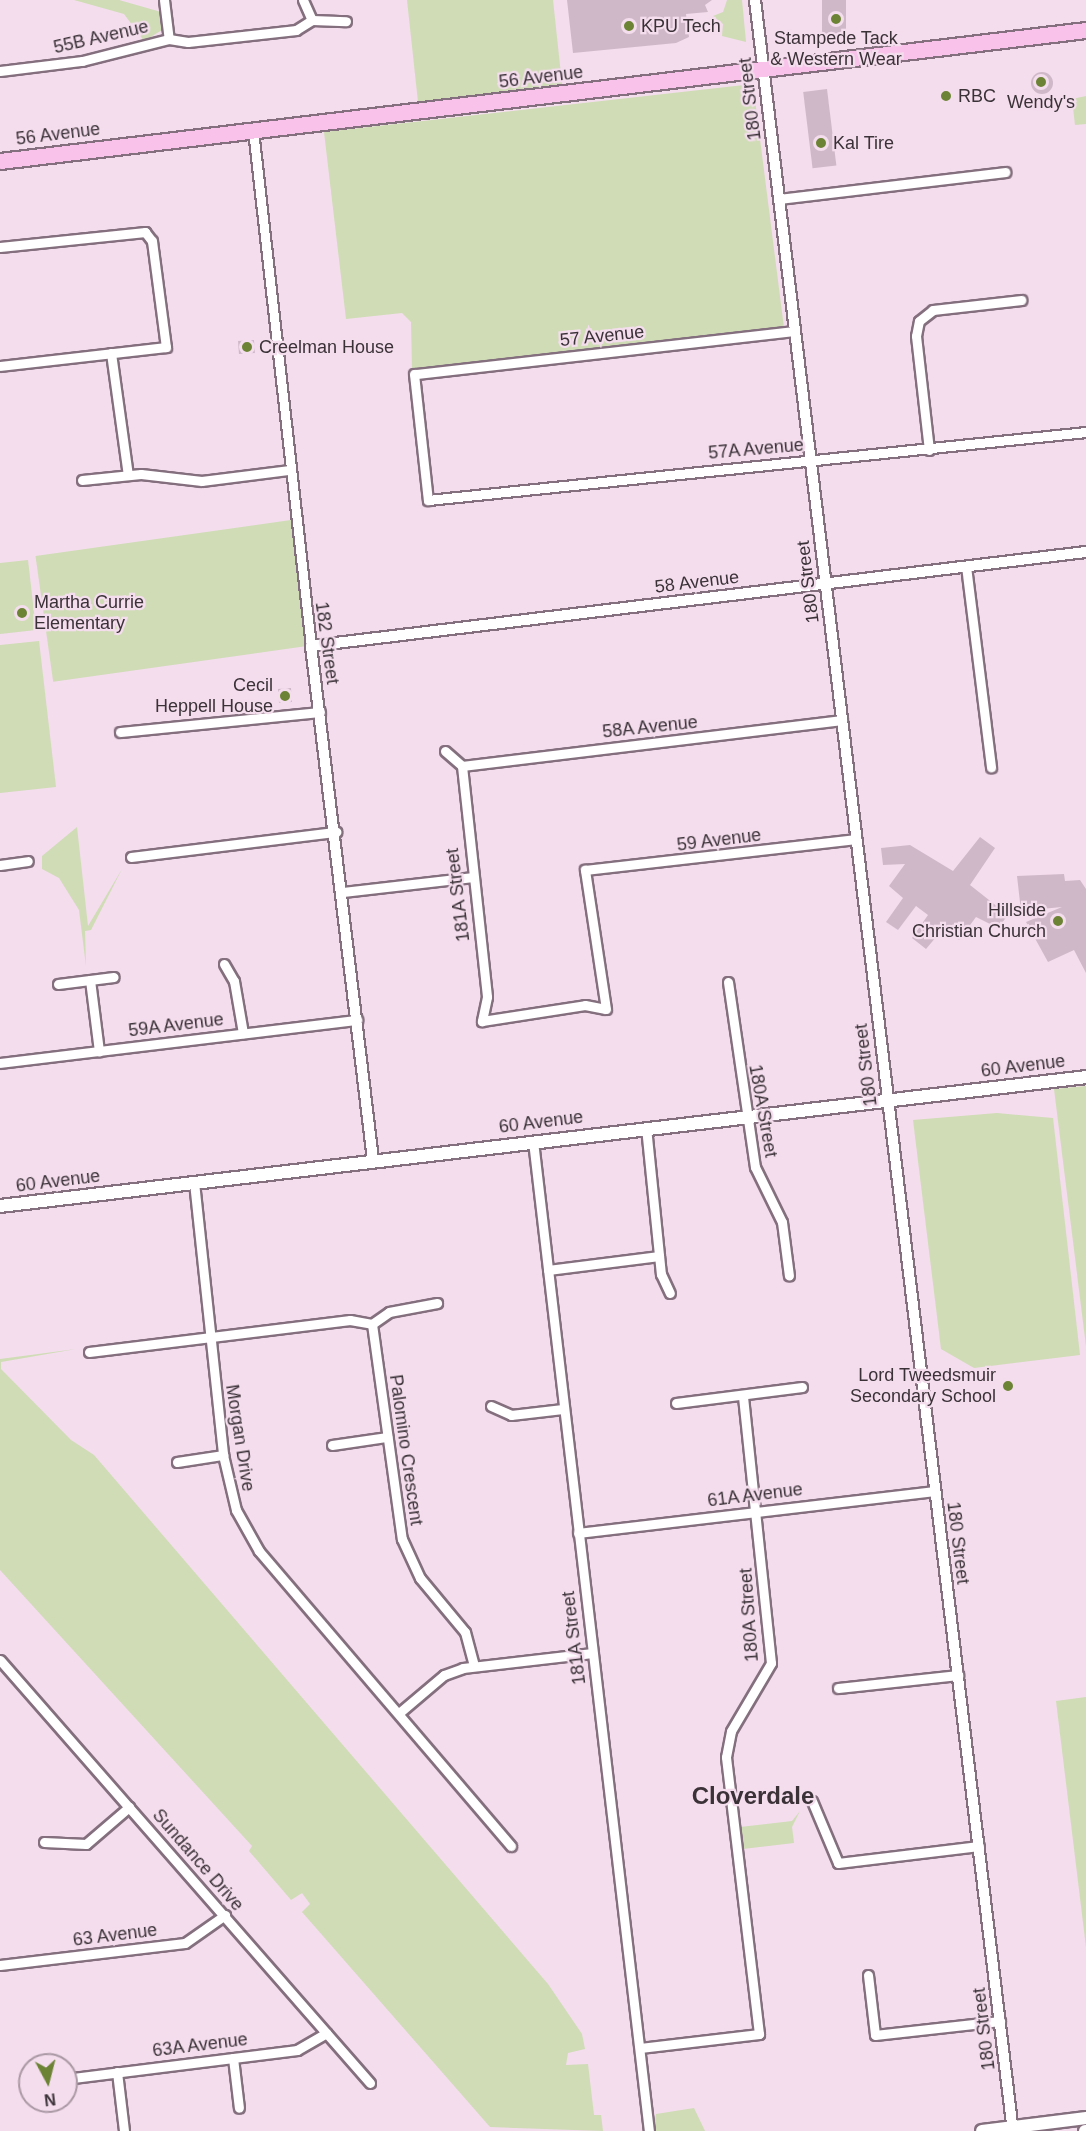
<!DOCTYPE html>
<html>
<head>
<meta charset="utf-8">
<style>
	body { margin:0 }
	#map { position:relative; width:1086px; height:2131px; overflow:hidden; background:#f4dded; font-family:Arial,sans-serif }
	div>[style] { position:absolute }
	.green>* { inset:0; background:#cfdcb6; transform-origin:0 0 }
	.building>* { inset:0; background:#cfb9c9; transform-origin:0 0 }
	.round { border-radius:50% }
	.roads { filter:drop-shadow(2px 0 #846f7e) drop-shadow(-2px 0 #846f7e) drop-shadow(0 2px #846f7e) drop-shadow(0 -2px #846f7e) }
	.minor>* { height:9px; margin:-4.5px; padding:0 4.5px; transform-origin:4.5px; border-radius:4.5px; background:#fff }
	.tertiary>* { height:10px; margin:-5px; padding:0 5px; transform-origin:5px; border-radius:5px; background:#fff }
	.secondary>* { height:12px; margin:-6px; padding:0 6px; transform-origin:6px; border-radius:6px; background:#fff }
	.trunk>* { height:15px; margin:-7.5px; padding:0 7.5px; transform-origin:7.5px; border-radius:7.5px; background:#f8c2ea }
	.dots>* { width:16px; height:16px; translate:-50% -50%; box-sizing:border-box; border:3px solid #f4dded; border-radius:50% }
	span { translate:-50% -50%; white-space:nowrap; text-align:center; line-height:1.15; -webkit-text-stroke:4.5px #f4dded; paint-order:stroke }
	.poi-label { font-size:18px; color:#3b3238 }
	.left { translate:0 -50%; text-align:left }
	.right { translate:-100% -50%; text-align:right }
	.street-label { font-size:18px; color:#3b3238 }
	.district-label { font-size:24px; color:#3b3238; font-weight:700 }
	.north { position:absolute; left:18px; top:2053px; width:60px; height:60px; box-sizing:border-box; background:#f4dded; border:2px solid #aa99a5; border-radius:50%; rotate:173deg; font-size:16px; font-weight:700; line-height:24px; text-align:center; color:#3b3238 }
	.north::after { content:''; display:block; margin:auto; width:21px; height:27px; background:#6c8335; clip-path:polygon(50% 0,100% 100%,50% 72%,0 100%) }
</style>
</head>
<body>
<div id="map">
	<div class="green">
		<div style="clip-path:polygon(74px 0,119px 0,161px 12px,162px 30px,144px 41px,124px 14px)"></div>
		<div style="clip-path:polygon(407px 0,553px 0,562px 84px,418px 102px)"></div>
		<div style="clip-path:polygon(727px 0,742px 0,746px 42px,722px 36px,723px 24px,713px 16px,723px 12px)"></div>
		<div style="clip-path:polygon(753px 84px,784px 328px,412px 370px,411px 322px,402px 313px,346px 319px,324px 132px)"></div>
		<div style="clip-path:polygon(1086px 96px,1086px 124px,1075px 125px,1072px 99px)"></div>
		<div style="left:291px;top:520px;width:127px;height:258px;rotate:82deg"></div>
		<div style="clip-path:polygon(28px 560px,36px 630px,0 634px,0 563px)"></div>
		<div style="clip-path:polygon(39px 641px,56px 787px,0 793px,0 645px)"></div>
		<div style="clip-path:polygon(77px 827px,88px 926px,122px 869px,91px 930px,85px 931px,86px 966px,79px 910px,59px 878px,42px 869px,42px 856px)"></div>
		<div style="clip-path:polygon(1086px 1086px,1086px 1346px,1054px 1089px)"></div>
		<div style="clip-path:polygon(997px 1113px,1053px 1118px,1080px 1355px,974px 1368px,941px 1349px,913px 1120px)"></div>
		<div style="clip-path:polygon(76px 1349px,1px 1362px,1px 1369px,71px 1440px,94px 1455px,548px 1984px,582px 2034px,585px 2049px,568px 2053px,566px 2065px,588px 2064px,594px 2115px,601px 2115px,603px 2131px,490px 2127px,302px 1912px,310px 1904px,302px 1893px,291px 1900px,249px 1851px,252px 1846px,0 1570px,0 1359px)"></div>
		<div style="clip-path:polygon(1086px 1697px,1086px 1947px,1056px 1701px)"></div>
		<div style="clip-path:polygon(800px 1811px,792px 1827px,794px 1843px,743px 1849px,740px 1827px,792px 1821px)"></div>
		<div style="clip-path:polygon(694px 2108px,705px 2131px,654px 2131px,656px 2114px)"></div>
	</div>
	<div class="building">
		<div style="clip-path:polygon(567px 0,712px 0,705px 5px,708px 12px,686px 14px,689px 37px,676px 43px,573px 53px)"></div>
		<div style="left:822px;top:0;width:24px;height:41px"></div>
		<div class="round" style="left:1031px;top:72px;width:22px;height:22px"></div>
		<div style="left:827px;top:89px;width:77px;height:24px;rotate:83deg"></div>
		<div style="left:254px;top:340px;width:13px;height:16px;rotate:86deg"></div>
		<div style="left:291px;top:688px;width:14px;height:13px;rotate:86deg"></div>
		<div style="clip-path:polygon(980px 837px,995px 848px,970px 885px,1008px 915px,998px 928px,976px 917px,959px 940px,942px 930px,926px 949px,912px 938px,928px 915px,916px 906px,898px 930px,886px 922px,903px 898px,889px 886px,905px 864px,883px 865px,881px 848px,910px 845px,953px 871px)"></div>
		<div style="clip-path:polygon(1064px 874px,1065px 881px,1080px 880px,1086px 889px,1086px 973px,1074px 950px,1048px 962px,1026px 922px,1062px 907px,1021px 911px,1017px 876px)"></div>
	</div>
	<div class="roads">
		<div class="minor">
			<div style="left:164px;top:0;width:39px;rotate:83deg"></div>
			<div style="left:303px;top:0;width:22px;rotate:66deg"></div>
			<div style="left:312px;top:20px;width:34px;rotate:2deg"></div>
			<div style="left:0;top:71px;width:83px;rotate:-7deg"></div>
			<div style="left:82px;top:61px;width:90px;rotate:-14.2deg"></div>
			<div style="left:169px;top:39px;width:19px;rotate:9deg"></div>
			<div style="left:188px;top:42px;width:109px;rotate:-6.3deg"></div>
			<div style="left:296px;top:30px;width:19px;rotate:-32deg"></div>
			<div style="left:253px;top:130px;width:519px;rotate:83.59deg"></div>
			<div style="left:779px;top:199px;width:228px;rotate:-6.8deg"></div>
			<div style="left:0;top:247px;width:146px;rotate:-5.9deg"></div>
			<div style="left:145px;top:232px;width:11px;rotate:52deg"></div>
			<div style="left:152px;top:241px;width:107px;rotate:82.5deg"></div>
			<div style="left:166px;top:347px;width:167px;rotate:173.5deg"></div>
			<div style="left:794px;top:331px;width:382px;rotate:173.5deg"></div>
			<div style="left:414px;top:374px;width:127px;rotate:83.7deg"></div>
			<div style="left:428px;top:500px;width:662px;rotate:-5.9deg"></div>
			<div style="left:111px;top:353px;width:123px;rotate:82.1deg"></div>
			<div style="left:929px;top:450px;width:115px;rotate:-96.5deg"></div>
			<div style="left:916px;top:336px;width:15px;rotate:-79deg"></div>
			<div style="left:919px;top:321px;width:18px;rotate:-38deg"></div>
			<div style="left:933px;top:310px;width:89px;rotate:-6.5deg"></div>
			<div style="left:82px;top:480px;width:59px;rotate:-5.8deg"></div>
			<div style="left:141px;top:474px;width:61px;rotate:6.5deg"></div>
			<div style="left:202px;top:481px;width:88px;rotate:-7.2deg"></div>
			<div style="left:966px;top:566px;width:203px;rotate:82.9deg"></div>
			<div style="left:120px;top:732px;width:201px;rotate:-5.7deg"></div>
			<div style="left:445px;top:751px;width:23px;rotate:41deg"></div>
			<div style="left:462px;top:766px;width:383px;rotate:-6.9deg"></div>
			<div style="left:462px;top:766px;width:232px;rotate:83.8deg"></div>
			<div style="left:487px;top:997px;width:25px;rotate:102deg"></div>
			<div style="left:131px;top:857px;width:207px;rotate:-7deg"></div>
			<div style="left:0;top:865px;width:28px;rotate:-8deg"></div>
			<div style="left:343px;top:892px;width:131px;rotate:-6.6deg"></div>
			<div style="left:224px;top:964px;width:20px;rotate:60deg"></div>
			<div style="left:234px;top:981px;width:53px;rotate:80.2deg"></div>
			<div style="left:90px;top:980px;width:72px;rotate:82.8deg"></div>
			<div style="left:728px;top:982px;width:187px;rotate:81.7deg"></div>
			<div style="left:755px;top:1167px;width:61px;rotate:63.9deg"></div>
			<div style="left:782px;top:1222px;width:54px;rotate:82.6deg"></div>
			<div style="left:58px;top:984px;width:56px;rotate:-7.1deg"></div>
			<div style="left:482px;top:1021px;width:104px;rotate:-8.8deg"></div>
			<div style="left:585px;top:1005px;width:21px;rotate:11deg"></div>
			<div style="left:606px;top:1009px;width:141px;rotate:-98.6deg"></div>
			<div style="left:585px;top:870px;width:273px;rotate:-6.5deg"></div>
			<div style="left:0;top:1063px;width:360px;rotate:-6.9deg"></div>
			<div style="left:646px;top:1127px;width:148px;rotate:84.2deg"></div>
			<div style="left:661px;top:1274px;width:21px;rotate:65deg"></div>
			<div style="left:533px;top:1141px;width:997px;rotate:83.32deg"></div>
			<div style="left:194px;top:1182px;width:275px;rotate:83.9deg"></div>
			<div style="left:223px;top:1455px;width:57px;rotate:76.7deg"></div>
			<div style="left:236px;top:1510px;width:47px;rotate:60.7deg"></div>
			<div style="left:259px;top:1551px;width:388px;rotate:49.5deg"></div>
			<div style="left:548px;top:1270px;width:112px;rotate:-7.2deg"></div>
			<div style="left:372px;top:1324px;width:217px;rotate:82.1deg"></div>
			<div style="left:402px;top:1539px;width:43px;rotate:65.2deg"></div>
			<div style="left:420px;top:1578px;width:70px;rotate:50.2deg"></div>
			<div style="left:465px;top:1632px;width:35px;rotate:75deg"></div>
			<div style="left:372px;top:1324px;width:21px;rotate:-35deg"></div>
			<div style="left:389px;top:1312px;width:49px;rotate:-10.6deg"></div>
			<div style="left:89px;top:1352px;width:263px;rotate:-7deg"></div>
			<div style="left:350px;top:1320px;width:22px;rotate:10deg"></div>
			<div style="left:676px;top:1403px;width:127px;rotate:-7.2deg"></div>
			<div style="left:491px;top:1406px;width:22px;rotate:24deg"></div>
			<div style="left:511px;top:1415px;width:52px;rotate:-6.6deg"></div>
			<div style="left:332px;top:1445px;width:56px;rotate:-8.3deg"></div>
			<div style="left:177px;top:1462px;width:47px;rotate:-8.7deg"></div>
			<div style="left:578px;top:1533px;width:359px;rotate:-6.7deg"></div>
			<div style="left:0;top:1660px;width:562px;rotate:48.82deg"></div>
			<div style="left:838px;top:1688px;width:121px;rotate:-6.2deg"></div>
			<div style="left:399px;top:1713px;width:59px;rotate:-40.2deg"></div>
			<div style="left:444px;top:1675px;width:20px;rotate:-20deg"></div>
			<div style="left:463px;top:1668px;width:130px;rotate:-6.6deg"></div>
			<div style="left:812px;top:1801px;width:67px;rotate:67.2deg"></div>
			<div style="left:838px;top:1863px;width:142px;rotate:-6.9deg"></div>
			<div style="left:44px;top:1842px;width:42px;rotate:2.7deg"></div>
			<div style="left:86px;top:1844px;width:57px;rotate:-40.7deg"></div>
			<div style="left:0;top:1965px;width:186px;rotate:-6.8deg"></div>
			<div style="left:185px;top:1943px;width:49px;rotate:-35deg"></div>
			<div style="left:868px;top:1975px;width:60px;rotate:83.3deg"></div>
			<div style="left:875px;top:2035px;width:126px;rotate:-6.4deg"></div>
			<div style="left:640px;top:2048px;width:120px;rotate:-6.7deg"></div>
			<div style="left:759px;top:2034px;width:279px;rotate:-96.8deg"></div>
			<div style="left:726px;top:1757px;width:26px;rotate:-79deg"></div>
			<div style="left:731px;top:1731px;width:79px;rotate:-59.5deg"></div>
			<div style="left:771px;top:1663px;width:268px;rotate:-96deg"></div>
			<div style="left:233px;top:2058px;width:50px;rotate:83.2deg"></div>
			<div style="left:117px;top:2072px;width:59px;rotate:83.2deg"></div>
			<div style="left:73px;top:2078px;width:226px;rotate:-7.1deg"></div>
			<div style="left:297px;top:2050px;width:34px;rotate:-30deg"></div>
		</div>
		<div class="tertiary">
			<div style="left:755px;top:0;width:2147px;rotate:83.1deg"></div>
			<div style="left:373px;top:1160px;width:518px;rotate:-96.88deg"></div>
			<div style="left:311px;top:646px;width:781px;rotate:-6.92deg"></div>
		</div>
		<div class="secondary">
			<div style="left:0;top:1206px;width:1094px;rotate:-6.77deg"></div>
			<div style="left:982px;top:2131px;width:105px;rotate:-7.1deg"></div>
			<div style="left:1085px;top:2131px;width:1px"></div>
		</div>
		<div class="trunk">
			<div style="left:0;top:161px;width:1094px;rotate:-6.88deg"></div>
		</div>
	</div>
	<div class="dots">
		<div style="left:836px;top:19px;background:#6c8335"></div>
		<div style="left:629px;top:26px;background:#6c8335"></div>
		<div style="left:1041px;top:82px;background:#6c8335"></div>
		<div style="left:946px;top:96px;background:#6c8335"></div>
		<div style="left:821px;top:143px;background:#6c8335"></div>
		<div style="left:247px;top:347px;background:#6c8335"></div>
		<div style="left:22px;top:613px;background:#6c8335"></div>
		<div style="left:285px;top:696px;background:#6c8335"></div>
		<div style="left:1058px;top:921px;background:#6c8335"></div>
		<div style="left:1008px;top:1386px;background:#6c8335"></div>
	</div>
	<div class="poi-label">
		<span class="left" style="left:641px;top:26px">KPU Tech</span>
		<span style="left:836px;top:49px">Stampede Tack<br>&amp; Western Wear</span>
		<span class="left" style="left:958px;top:96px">RBC</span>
		<span style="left:1041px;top:102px">Wendy's</span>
		<span class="left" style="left:833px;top:143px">Kal Tire</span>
		<span class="left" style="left:259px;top:347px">Creelman House</span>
		<span class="left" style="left:34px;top:613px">Martha Currie<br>Elementary</span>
		<span class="right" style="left:273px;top:696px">Cecil<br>Heppell House</span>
		<span class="right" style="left:1046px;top:921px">Hillside<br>Christian Church</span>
		<span class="right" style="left:996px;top:1386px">Lord Tweedsmuir<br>Secondary School</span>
	</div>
	<div class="street-label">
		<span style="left:101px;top:37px;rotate:-13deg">55B Avenue</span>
		<span style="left:541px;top:77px;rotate:-7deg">56 Avenue</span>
		<span style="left:750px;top:99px;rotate:-97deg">180 Street</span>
		<span style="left:58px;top:134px;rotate:-7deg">56 Avenue</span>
		<span style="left:602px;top:336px;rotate:-6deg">57 Avenue</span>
		<span style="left:756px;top:449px;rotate:-5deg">57A Avenue</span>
		<span style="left:697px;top:582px;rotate:-7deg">58 Avenue</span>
		<span style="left:808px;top:582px;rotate:-97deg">180 Street</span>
		<span style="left:327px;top:643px;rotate:82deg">182 Street</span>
		<span style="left:650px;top:727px;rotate:-6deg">58A Avenue</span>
		<span style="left:719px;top:840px;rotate:-7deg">59 Avenue</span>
		<span style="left:458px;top:895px;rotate:-97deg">181A Street</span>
		<span style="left:176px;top:1025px;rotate:-7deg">59A Avenue</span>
		<span style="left:866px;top:1065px;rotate:-97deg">180 Street</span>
		<span style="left:1023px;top:1066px;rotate:-7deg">60 Avenue</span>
		<span style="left:763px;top:1111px;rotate:80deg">180A Street</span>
		<span style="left:541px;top:1122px;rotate:-7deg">60 Avenue</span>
		<span style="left:58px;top:1181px;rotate:-7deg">60 Avenue</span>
		<span style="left:240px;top:1438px;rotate:81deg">Morgan Drive</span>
		<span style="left:406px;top:1450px;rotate:82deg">Palomino Crescent</span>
		<span style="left:755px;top:1495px;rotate:-7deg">61A Avenue</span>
		<span style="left:958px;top:1543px;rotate:83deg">180 Street</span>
		<span style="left:749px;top:1615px;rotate:-94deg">180A Street</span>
		<span style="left:574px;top:1638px;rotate:-97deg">181A Street</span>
		<span style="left:198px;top:1860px;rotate:49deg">Sundance Drive</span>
		<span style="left:115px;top:1935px;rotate:-7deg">63 Avenue</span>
		<span style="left:984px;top:2029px;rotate:-97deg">180 Street</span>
		<span style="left:200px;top:2045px;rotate:-7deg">63A Avenue</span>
	</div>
	<div class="district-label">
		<span style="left:753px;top:1796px">Cloverdale</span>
	</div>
	<div class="north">N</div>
</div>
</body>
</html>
